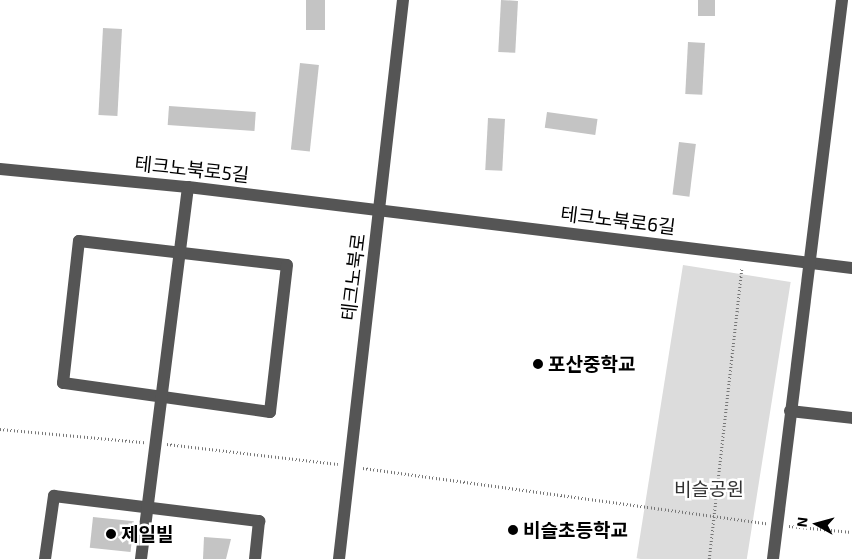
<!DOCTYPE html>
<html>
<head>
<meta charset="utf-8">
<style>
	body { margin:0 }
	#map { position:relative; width:852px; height:559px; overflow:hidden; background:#fff; font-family:"Exo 2","Noto Sans KR",sans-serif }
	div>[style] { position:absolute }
	.green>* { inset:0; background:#dcdcdc; transform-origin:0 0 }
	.building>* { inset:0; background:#c4c4c4; transform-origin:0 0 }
	.path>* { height:2.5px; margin-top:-1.25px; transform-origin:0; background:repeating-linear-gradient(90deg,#777 0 1px,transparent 0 3.5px) }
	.minor>* { height:12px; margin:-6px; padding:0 6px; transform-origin:6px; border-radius:6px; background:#555 }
	.dots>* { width:14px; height:14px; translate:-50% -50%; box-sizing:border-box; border:2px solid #fff; border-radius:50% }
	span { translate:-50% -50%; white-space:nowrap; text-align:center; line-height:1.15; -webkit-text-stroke:5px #fff; paint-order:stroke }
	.street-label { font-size:19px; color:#000 }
	.poi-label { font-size:19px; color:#000; font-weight:700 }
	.left { translate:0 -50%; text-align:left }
	.park-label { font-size:19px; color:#333 }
	.north { position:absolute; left:792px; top:499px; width:50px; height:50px; -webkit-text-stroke:4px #fff; paint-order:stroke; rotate:277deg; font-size:14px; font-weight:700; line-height:20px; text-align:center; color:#000 }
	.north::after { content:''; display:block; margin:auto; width:18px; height:22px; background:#000; clip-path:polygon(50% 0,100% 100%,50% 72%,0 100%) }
</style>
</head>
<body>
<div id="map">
	<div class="green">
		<div style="left:683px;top:265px;width:109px;height:297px;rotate:9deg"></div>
	</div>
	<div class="building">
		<div style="left:306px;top:0;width:19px;height:30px"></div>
		<div style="left:501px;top:0;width:17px;height:52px;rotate:3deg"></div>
		<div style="left:698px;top:0;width:17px;height:16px"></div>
		<div style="left:103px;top:28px;width:19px;height:87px;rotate:3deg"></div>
		<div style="left:688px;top:42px;width:17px;height:52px;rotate:3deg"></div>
		<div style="left:300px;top:63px;width:19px;height:87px;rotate:6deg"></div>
		<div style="left:169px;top:106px;width:87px;height:19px;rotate:4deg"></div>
		<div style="left:547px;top:112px;width:51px;height:16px;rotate:8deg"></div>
		<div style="left:488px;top:118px;width:17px;height:52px;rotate:3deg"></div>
		<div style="left:679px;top:142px;width:17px;height:53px;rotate:7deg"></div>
		<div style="left:93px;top:517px;width:41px;height:31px;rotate:6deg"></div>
		<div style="clip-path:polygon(204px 537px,231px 539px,226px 559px,203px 559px)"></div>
	</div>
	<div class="path">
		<div style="left:0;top:429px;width:145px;rotate:5.2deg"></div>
		<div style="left:167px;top:444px;width:172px;rotate:6.7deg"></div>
		<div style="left:363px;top:468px;width:407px;rotate:7.8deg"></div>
		<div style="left:789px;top:526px;width:63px;rotate:5.4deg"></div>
		<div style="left:709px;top:559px;width:294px;rotate:-83.6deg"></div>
	</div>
	<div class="minor">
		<div style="left:0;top:169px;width:189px;rotate:5.5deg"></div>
		<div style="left:188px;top:187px;width:669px;rotate:6.96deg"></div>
		<div style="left:79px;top:241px;width:209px;rotate:6.6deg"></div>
		<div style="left:287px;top:265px;width:148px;rotate:96.6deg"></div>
		<div style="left:270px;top:412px;width:209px;rotate:-172deg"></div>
		<div style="left:63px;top:383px;width:143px;rotate:-83.6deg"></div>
		<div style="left:790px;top:411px;width:62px;rotate:6.4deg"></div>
		<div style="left:45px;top:559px;width:64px;rotate:-81.9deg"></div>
		<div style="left:54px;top:496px;width:207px;rotate:7deg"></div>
		<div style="left:259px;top:521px;width:38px;rotate:96deg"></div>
		<div style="left:141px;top:559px;width:375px;rotate:-82.8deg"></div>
		<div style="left:339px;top:559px;width:563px;rotate:-83.47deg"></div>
		<div style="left:773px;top:559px;width:563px;rotate:-82.96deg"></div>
	</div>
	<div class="dots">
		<div style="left:538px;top:364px;background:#000"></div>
		<div style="left:513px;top:530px;background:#000"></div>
		<div style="left:111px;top:534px;background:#000"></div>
	</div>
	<div class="street-label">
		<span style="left:192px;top:169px;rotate:6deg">테크노북로5길</span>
		<span style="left:618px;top:220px;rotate:7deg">테크노북로6길</span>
		<span style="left:353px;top:277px;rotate:-83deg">테크노북로</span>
	</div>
	<div class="poi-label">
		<span class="left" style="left:548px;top:364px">포산중학교</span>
		<span class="left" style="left:523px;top:530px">비슬초등학교</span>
		<span class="left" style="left:121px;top:534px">제일빌</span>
	</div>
	<div class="park-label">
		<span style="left:709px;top:489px">비슬공원</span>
	</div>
	<div class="north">N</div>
</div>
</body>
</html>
